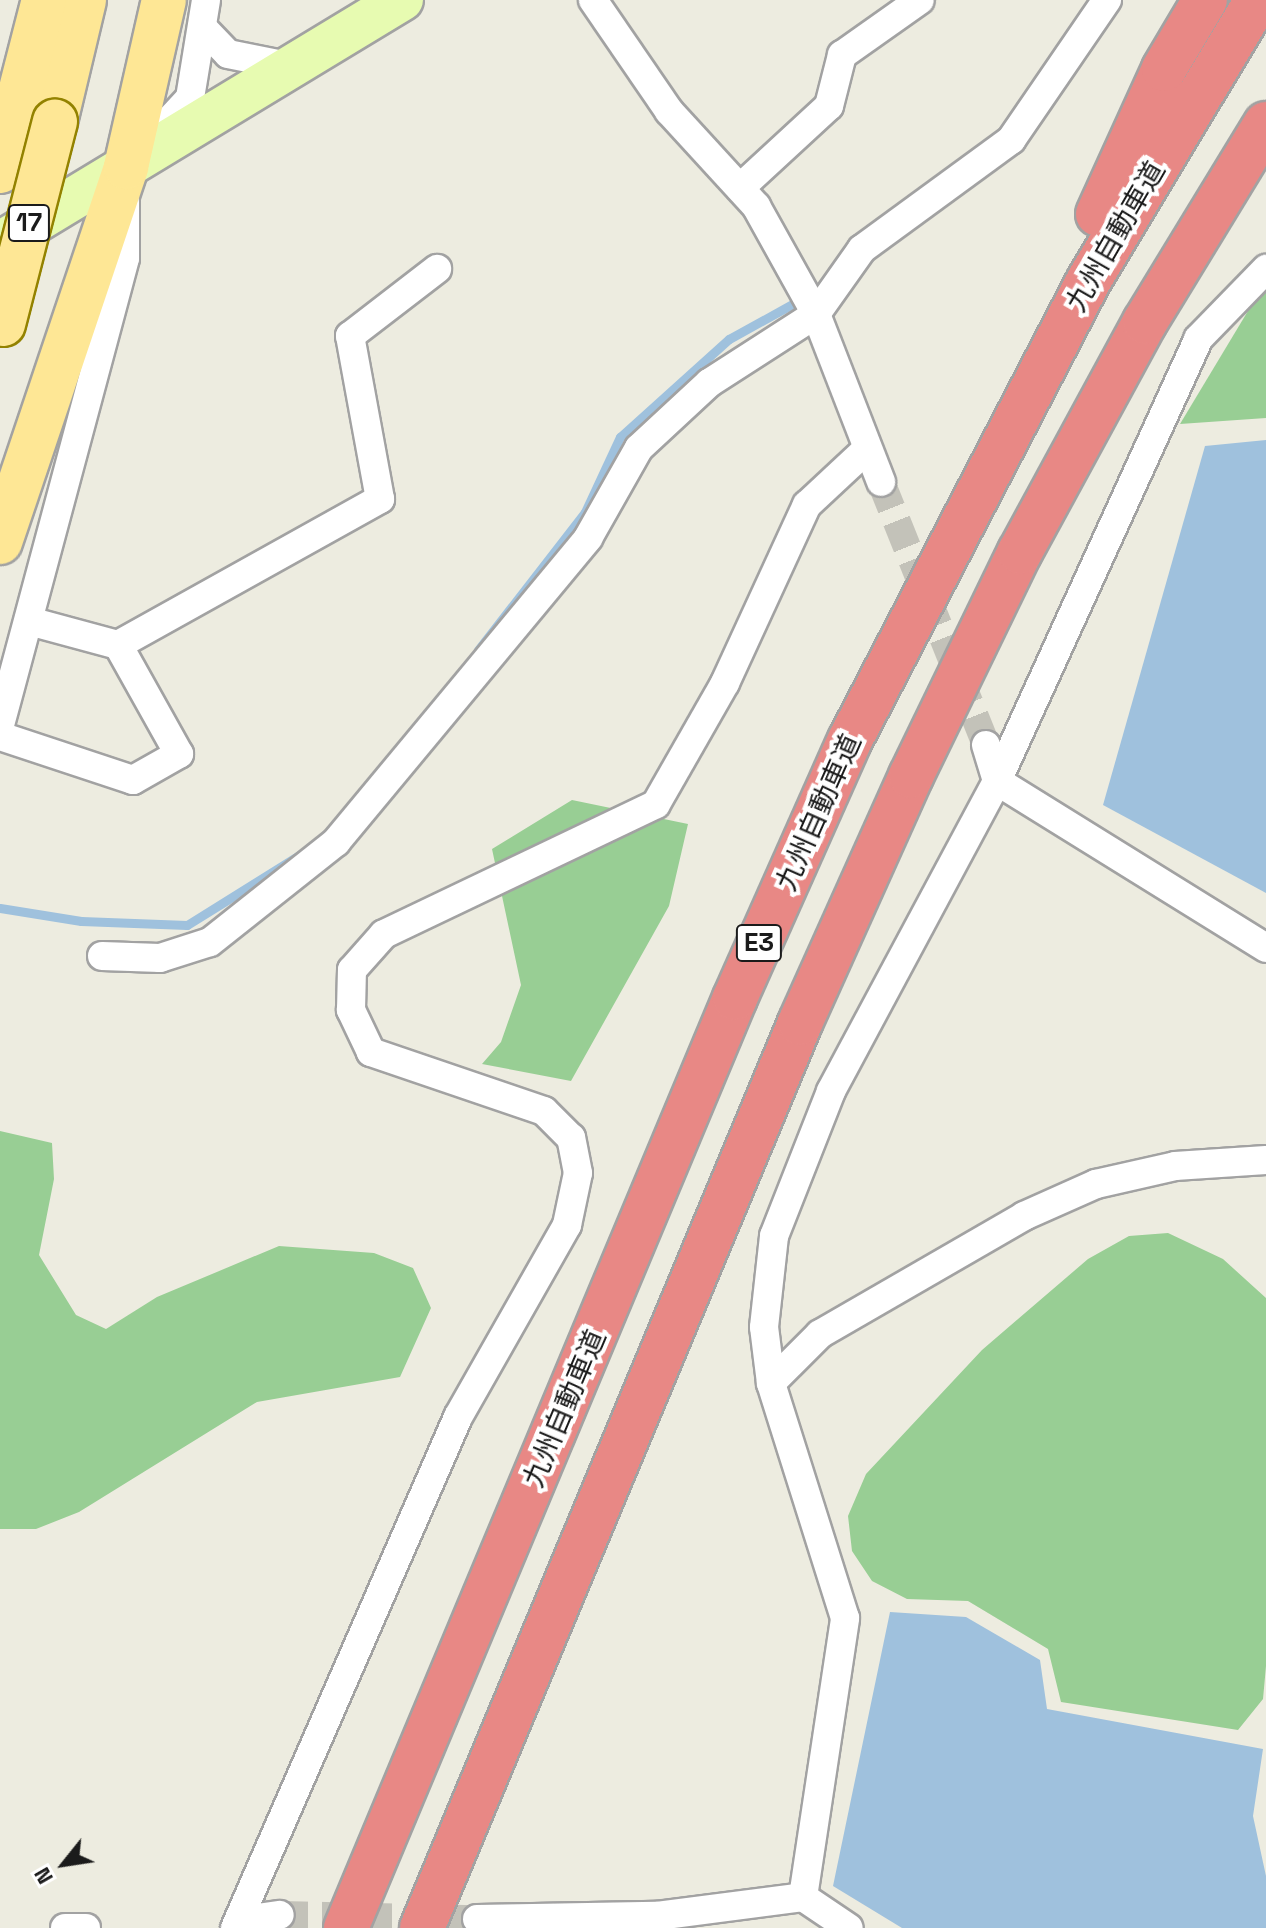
<!DOCTYPE html>
<html>
<head>
<meta charset="utf-8">
<style>
	body { margin:0 }
	#map { position:relative; width:1266px; height:1928px; overflow:hidden; background:#edece0; font-family:"Space Grotesk","Noto Sans JP",sans-serif }
	div>[style] { position:absolute }
	.forest>* { inset:0; background:#98ce94 }
	.water>* { inset:0; background:#9fc1dd }
	.stream>* { height:9px; margin:-4.5px; padding:0 4.5px; transform-origin:4.5px; border-radius:4.5px; background:#9fc1dd }
	.street-tunnel>* { height:28px; margin-top:-14px; transform-origin:0; background:repeating-linear-gradient(90deg,#c3c2b9 0 28px,transparent 0 42px) }
	.roads { filter:drop-shadow(2px 0 #a2a2a2) drop-shadow(-2px 0 #a2a2a2) drop-shadow(0 2px #a2a2a2) drop-shadow(0 -2px #a2a2a2) }
	.street>* { height:28px; margin:-14px; padding:0 14px; transform-origin:14px; border-radius:14px; background:#fff }
	.secondary>* { height:42px; margin:-21px; padding:0 21px; transform-origin:21px; border-radius:21px; background:#e7fbb1 }
	.primary>* { height:44px; margin:-22px; padding:0 22px; transform-origin:22px; border-radius:22px; background:#fee795 }
	.highway>* { height:44px; margin:-22px; padding:0 22px; transform-origin:22px; border-radius:22px; background:#e88885 }
	.bridges { filter:drop-shadow(2px 0 #938200) drop-shadow(-2px 0 #938200) drop-shadow(0 2px #938200) drop-shadow(0 -2px #938200) }
	.primary-bridge>* { height:44px; margin:-22px; padding:0 22px; transform-origin:22px; border-radius:22px; background:#fee795 }
	span { translate:-50% -50%; white-space:nowrap; text-align:center; line-height:1.15; -webkit-text-stroke:8px #fff; paint-order:stroke }
	.shield-label span { padding:2px 6px; background:#fff; border:2px solid; border-radius:6px; -webkit-text-stroke-width:0 }
	.shield-label { font-size:26px; color:#1b1b1b; font-weight:700 }
	.street-label { font-size:28px; color:#1b1b1b }
	.north { position:absolute; left:24px; top:1824px; width:80px; height:80px; -webkit-text-stroke:6px #fff; paint-order:stroke; rotate:240deg; font-size:22px; font-weight:700; line-height:32px; text-align:center; color:#1b1b1b }
	.north::after { content:''; display:block; margin:auto; width:28px; height:36px; background:#1b1b1b; clip-path:polygon(50% 0,100% 100%,50% 72%,0 100%) }
</style>
</head>
<body>
<div id="map">
	<div class="forest">
		<div style="clip-path:polygon(1266px 281px,1266px 418px,1180px 424px)"></div>
		<div style="clip-path:polygon(572px 800px,688px 824px,669px 906px,571px 1081px,482px 1064px,501px 1042px,521px 985px,492px 849px)"></div>
		<div style="clip-path:polygon(0 1131px,52px 1143px,54px 1179px,39px 1255px,76px 1315px,106px 1329px,157px 1297px,279px 1246px,374px 1253px,413px 1268px,431px 1308px,400px 1377px,257px 1402px,79px 1512px,36px 1529px,0 1529px)"></div>
		<div style="clip-path:polygon(1168px 1233px,1223px 1259px,1266px 1298px,1266px 1666px,1263px 1699px,1238px 1730px,1061px 1702px,1048px 1649px,968px 1601px,907px 1599px,872px 1581px,852px 1551px,848px 1516px,866px 1474px,982px 1350px,1088px 1259px,1129px 1236px)"></div>
	</div>
	<div class="water">
		<div style="clip-path:polygon(1266px 440px,1266px 893px,1103px 805px,1205px 446px)"></div>
		<div style="clip-path:polygon(890px 1612px,966px 1617px,1040px 1660px,1047px 1709px,1263px 1749px,1253px 1816px,1266px 1876px,1266px 1928px,902px 1928px,833px 1886px)"></div>
	</div>
	<div class="stream">
		<div style="left:478px;top:650px;width:175px;rotate:-52.2deg"></div>
		<div style="left:585px;top:512px;width:83px;rotate:-65deg"></div>
		<div style="left:620px;top:437px;width:147px;rotate:-42deg"></div>
		<div style="left:729px;top:339px;width:77px;rotate:-28.9deg"></div>
		<div style="left:0;top:908px;width:82px;rotate:9.1deg"></div>
		<div style="left:81px;top:921px;width:106px;rotate:2.2deg"></div>
		<div style="left:187px;top:925px;width:134px;rotate:-31.9deg"></div>
	</div>
	<div class="street-tunnel">
		<div style="left:881px;top:482px;width:283px;rotate:68.2deg"></div>
		<div style="left:280px;top:1915px;width:197px;rotate:1.2deg"></div>
	</div>
	<div class="roads">
		<div class="street">
			<div style="left:593px;top:0;width:135px;rotate:55.6deg"></div>
			<div style="left:669px;top:111px;width:129px;rotate:47.5deg"></div>
			<div style="left:756px;top:206px;width:124px;rotate:60.9deg"></div>
			<div style="left:816px;top:314px;width:180px;rotate:68.8deg"></div>
			<div style="left:202px;top:27px;width:37px;rotate:46deg"></div>
			<div style="left:228px;top:54px;width:61px;rotate:11.3deg"></div>
			<div style="left:152px;top:139px;width:56px;rotate:-47.2deg"></div>
			<div style="left:190px;top:98px;width:99px;rotate:-80.7deg"></div>
			<div style="left:740px;top:188px;width:121px;rotate:-42.7deg"></div>
			<div style="left:829px;top:106px;width:53px;rotate:-75.7deg"></div>
			<div style="left:842px;top:55px;width:95px;rotate:-35.2deg"></div>
			<div style="left:29px;top:621px;width:92px;rotate:15.1deg"></div>
			<div style="left:118px;top:645px;width:300px;rotate:-29.1deg"></div>
			<div style="left:380px;top:499px;width:166px;rotate:-100.4deg"></div>
			<div style="left:350px;top:336px;width:110px;rotate:-37.6deg"></div>
			<div style="left:0;top:725px;width:483px;rotate:-75deg"></div>
			<div style="left:125px;top:258px;width:56px;rotate:-90deg"></div>
			<div style="left:0;top:736px;width:140px;rotate:18.3deg"></div>
			<div style="left:133px;top:780px;width:53px;rotate:-29.5deg"></div>
			<div style="left:179px;top:754px;width:125px;rotate:-119.2deg"></div>
			<div style="left:986px;top:745px;width:38px;rotate:73deg"></div>
			<div style="left:997px;top:781px;width:317px;rotate:31.8deg"></div>
			<div style="left:102px;top:956px;width:58px;rotate:2deg"></div>
			<div style="left:160px;top:958px;width:52px;rotate:-17.7deg"></div>
			<div style="left:210px;top:942px;width:161px;rotate:-38.4deg"></div>
			<div style="left:336px;top:842px;width:395px;rotate:-50.3deg"></div>
			<div style="left:588px;top:538px;width:103px;rotate:-60.5deg"></div>
			<div style="left:639px;top:448px;width:96px;rotate:-42.9deg"></div>
			<div style="left:709px;top:383px;width:127px;rotate:-32.8deg"></div>
			<div style="left:816px;top:314px;width:80px;rotate:-54.7deg"></div>
			<div style="left:862px;top:249px;width:185px;rotate:-36.2deg"></div>
			<div style="left:1011px;top:140px;width:170px;rotate:-55.6deg"></div>
			<div style="left:771px;top:1383px;width:69px;rotate:-45deg"></div>
			<div style="left:820px;top:1334px;width:236px;rotate:-30deg"></div>
			<div style="left:1024px;top:1216px;width:79px;rotate:-24deg"></div>
			<div style="left:1096px;top:1184px;width:81px;rotate:-12.8deg"></div>
			<div style="left:1175px;top:1166px;width:91px;rotate:-3.8deg"></div>
			<div style="left:803px;top:1897px;width:282px;rotate:-81.4deg"></div>
			<div style="left:845px;top:1618px;width:246px;rotate:-107.5deg"></div>
			<div style="left:771px;top:1383px;width:56px;rotate:-97.1deg"></div>
			<div style="left:764px;top:1327px;width:92px;rotate:-83.7deg"></div>
			<div style="left:774px;top:1236px;width:156px;rotate:-68.5deg"></div>
			<div style="left:831px;top:1091px;width:352px;rotate:-61.8deg"></div>
			<div style="left:997px;top:781px;width:486px;rotate:-65.5deg"></div>
			<div style="left:1198px;top:339px;width:98px;rotate:-45.8deg"></div>
			<div style="left:477px;top:1919px;width:180px;rotate:-1deg"></div>
			<div style="left:657px;top:1916px;width:147px;rotate:-7.4deg"></div>
			<div style="left:803px;top:1897px;width:55px;rotate:34deg"></div>
			<div style="left:243px;top:1920px;width:37px;rotate:-8deg"></div>
			<div style="left:65px;top:1928px;width:21px"></div>
			<div style="left:235px;top:1928px;width:558px;rotate:-66.42deg"></div>
			<div style="left:458px;top:1417px;width:221px;rotate:-60.4deg"></div>
			<div style="left:567px;top:1225px;width:53px;rotate:-78.1deg"></div>
			<div style="left:578px;top:1173px;width:36px;rotate:-101deg"></div>
			<div style="left:571px;top:1138px;width:38px;rotate:-135deg"></div>
			<div style="left:544px;top:1111px;width:183px;rotate:-161.2deg"></div>
			<div style="left:371px;top:1052px;width:47px;rotate:-115.5deg"></div>
			<div style="left:351px;top:1010px;width:40px;rotate:-88.6deg"></div>
			<div style="left:352px;top:970px;width:48px;rotate:-48.4deg"></div>
			<div style="left:384px;top:934px;width:301px;rotate:-25.5deg"></div>
			<div style="left:656px;top:804px;width:139px;rotate:-60.3deg"></div>
			<div style="left:725px;top:683px;width:196px;rotate:-65.3deg"></div>
			<div style="left:807px;top:505px;width:82px;rotate:-43deg"></div>
		</div>
		<div class="secondary">
			<div style="left:0;top:243px;width:470px;rotate:-31.2deg"></div>
		</div>
		<div class="primary">
			<div style="left:55px;top:122px;width:125px;rotate:-76.6deg"></div>
			<div style="left:0;top:171px;width:177px;rotate:-75.6deg"></div>
			<div style="left:0;top:542px;width:396px;rotate:-71.4deg"></div>
			<div style="left:126px;top:167px;width:171px;rotate:-77.2deg"></div>
		</div>
		<div class="highway">
			<div style="left:1098px;top:214px;width:159px;rotate:-65.5deg"></div>
			<div style="left:1164px;top:69px;width:80px;rotate:-59.3deg"></div>
			<div style="left:346px;top:1928px;width:1008px;rotate:-67.3deg"></div>
			<div style="left:735px;top:998px;width:282px;rotate:-66deg"></div>
			<div style="left:850px;top:740px;width:518px;rotate:-62.55deg"></div>
			<div style="left:1089px;top:280px;width:327px;rotate:-59deg"></div>
			<div style="left:422px;top:1928px;width:981px;rotate:-67.33deg"></div>
			<div style="left:800px;top:1023px;width:271px;rotate:-65.8deg"></div>
			<div style="left:911px;top:776px;width:249px;rotate:-64.1deg"></div>
			<div style="left:1020px;top:552px;width:262px;rotate:-61.5deg"></div>
			<div style="left:1145px;top:322px;width:232px;rotate:-58.6deg"></div>
		</div>
	</div>
	<div class="bridges">
		<div class="primary-bridge">
			<div style="left:3px;top:324px;width:209px;rotate:-75.6deg"></div>
		</div>
	</div>
	<div class="shield-label">
		<span style="left:29px;top:223px">17</span>
		<span style="left:759px;top:943px">E3</span>
	</div>
	<div class="street-label">
		<span style="left:1115px;top:236px;rotate:-60deg">九州自動車道</span>
		<span style="left:818px;top:812px;rotate:-66deg">九州自動車道</span>
		<span style="left:564px;top:1408px;rotate:-67deg">九州自動車道</span>
	</div>
	<div class="north">N</div>
</div>
</body>
</html>
